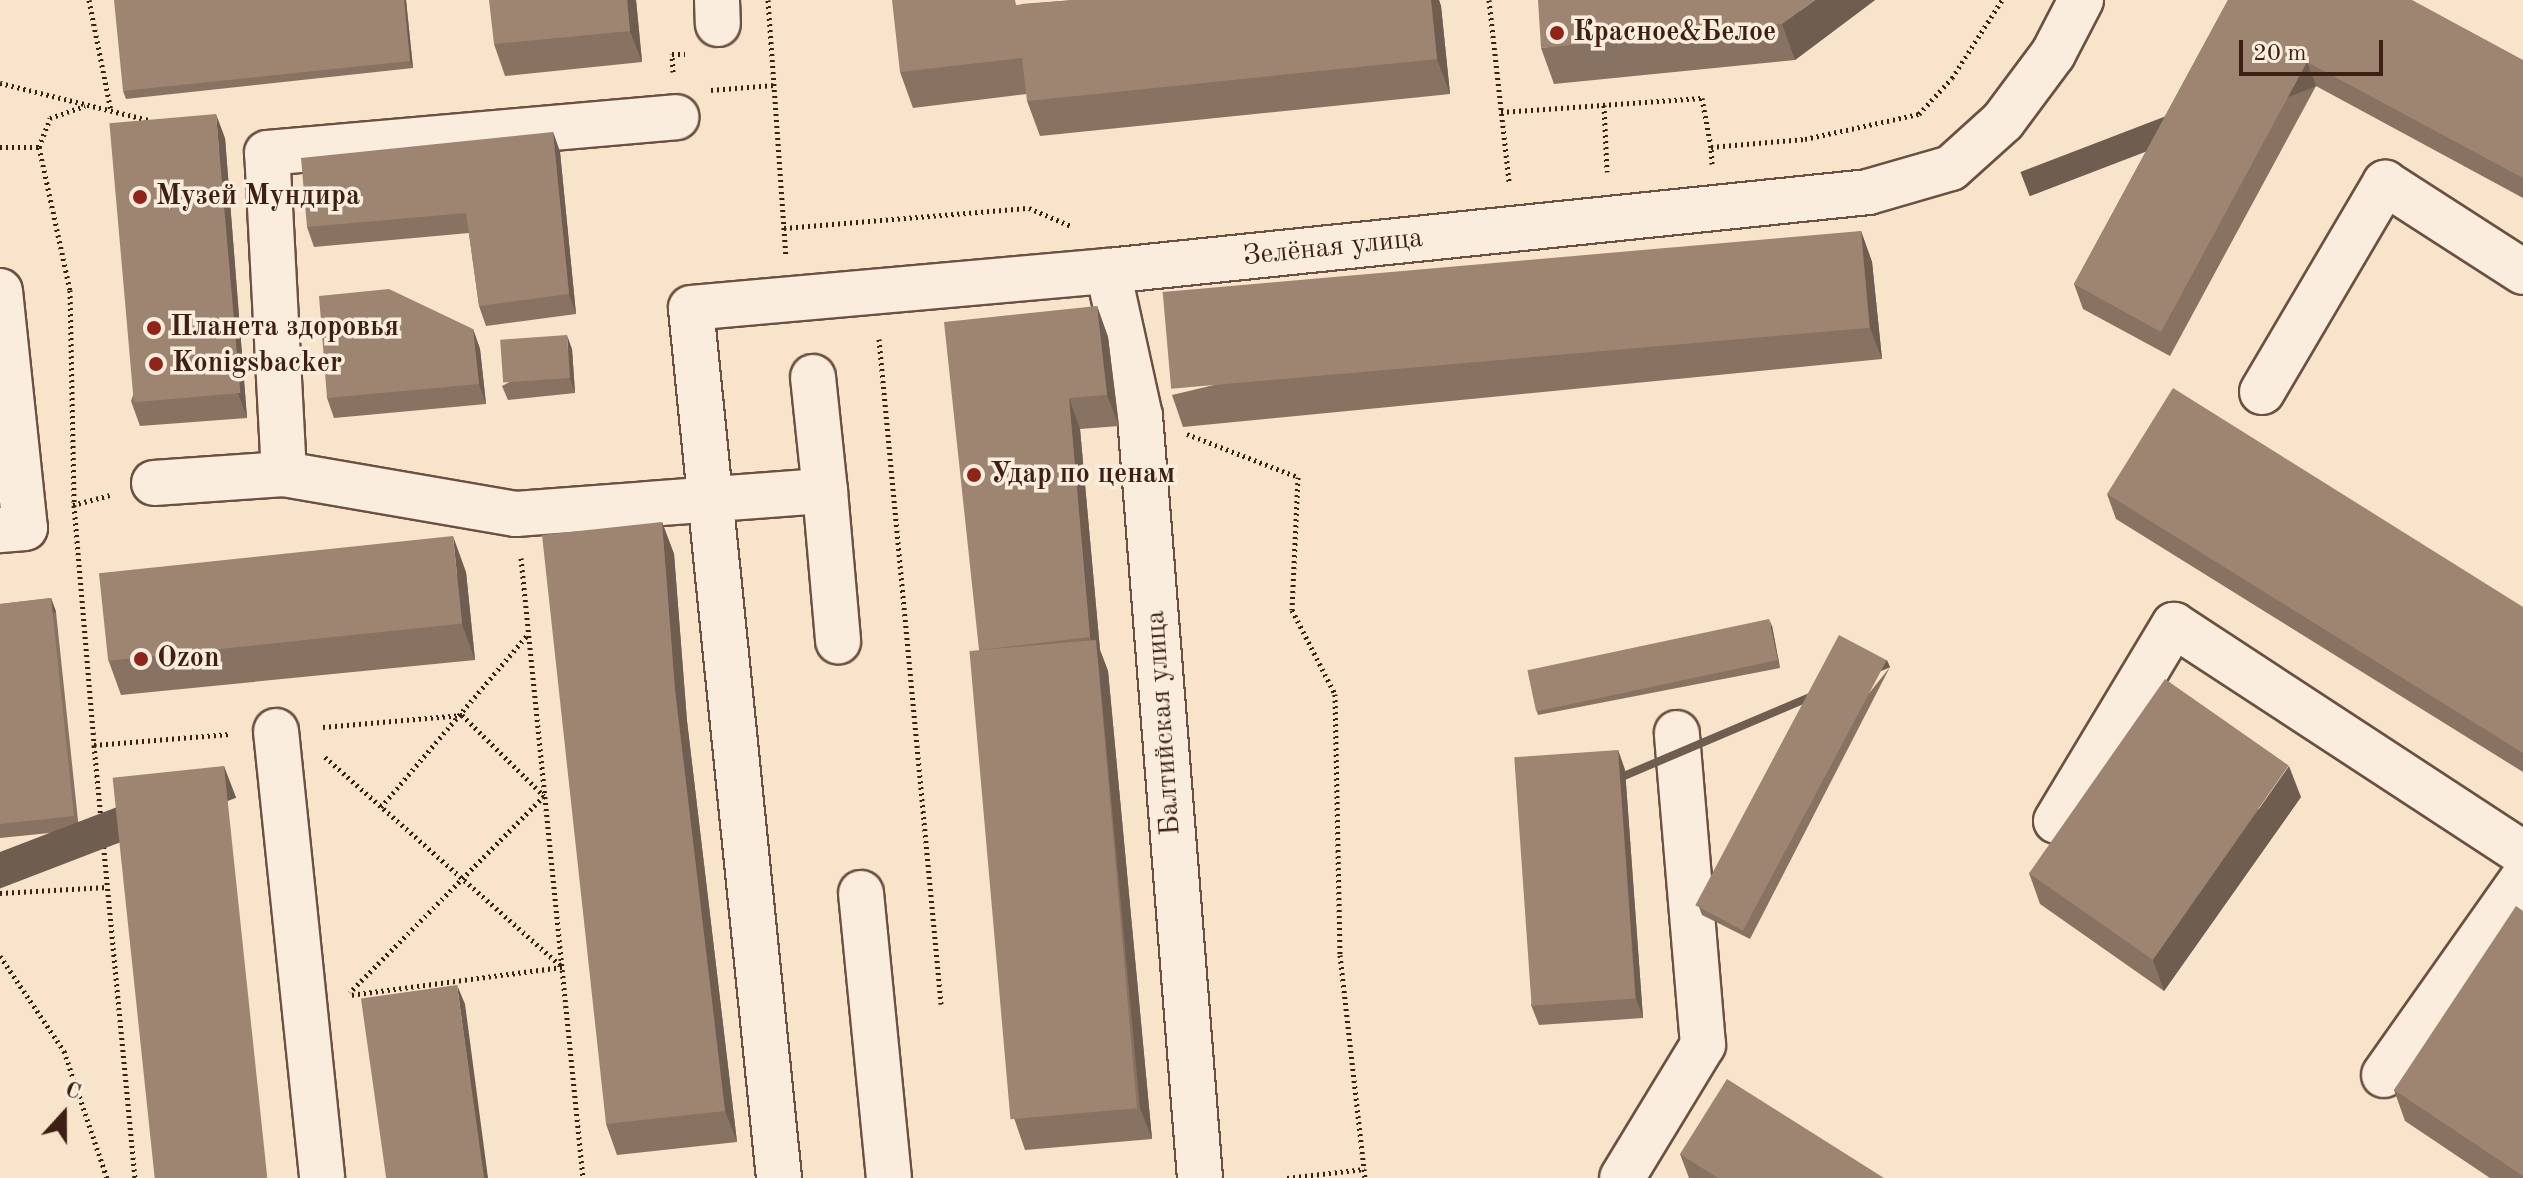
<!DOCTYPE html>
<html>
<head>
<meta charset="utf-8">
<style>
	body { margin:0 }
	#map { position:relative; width:2523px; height:1178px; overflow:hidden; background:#f7e4ca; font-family:"Old Standard TT",serif }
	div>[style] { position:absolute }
	.path>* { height:5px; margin-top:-2.5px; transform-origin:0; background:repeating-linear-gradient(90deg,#3d1f13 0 2px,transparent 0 6px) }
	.roads { filter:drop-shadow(2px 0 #6c5041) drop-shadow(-2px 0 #6c5041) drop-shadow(0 2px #6c5041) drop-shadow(0 -2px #6c5041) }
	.minor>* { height:44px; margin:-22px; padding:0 22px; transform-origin:22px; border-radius:22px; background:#faeddd }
	.wall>* { inset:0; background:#887262 }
	.shaded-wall>* { inset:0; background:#6f5d50; transform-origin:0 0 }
	.building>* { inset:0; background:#9e8572; transform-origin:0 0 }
	.dots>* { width:22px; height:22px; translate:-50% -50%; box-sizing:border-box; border:4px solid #faeddd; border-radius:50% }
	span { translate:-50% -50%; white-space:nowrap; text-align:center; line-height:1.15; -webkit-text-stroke:7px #faeddd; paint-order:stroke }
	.poi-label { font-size:28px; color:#3d1f13; font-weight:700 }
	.left { translate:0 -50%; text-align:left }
	.street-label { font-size:28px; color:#3d1f13 }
	.north { position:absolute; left:24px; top:1074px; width:80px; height:80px; -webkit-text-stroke:6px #faeddd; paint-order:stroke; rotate:21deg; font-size:22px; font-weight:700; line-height:32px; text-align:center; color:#3d1f13 }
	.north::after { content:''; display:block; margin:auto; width:28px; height:36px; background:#3d1f13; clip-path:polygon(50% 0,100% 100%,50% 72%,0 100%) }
	.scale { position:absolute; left:2239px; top:40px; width:144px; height:36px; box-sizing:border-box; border:4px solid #3d1f13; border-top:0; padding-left:10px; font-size:24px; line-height:28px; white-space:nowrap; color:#3d1f13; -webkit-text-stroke:6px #faeddd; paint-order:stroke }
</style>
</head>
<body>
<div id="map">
	<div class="path">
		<div style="left:89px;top:0;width:113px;rotate:78.8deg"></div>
		<div style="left:768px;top:0;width:256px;rotate:86deg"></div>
		<div style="left:1489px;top:0;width:183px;rotate:83.7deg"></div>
		<div style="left:673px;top:72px;width:18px;rotate:-93deg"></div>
		<div style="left:672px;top:54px;width:13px"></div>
		<div style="left:0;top:83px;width:153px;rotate:14deg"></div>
		<div style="left:711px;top:90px;width:63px;rotate:-4.5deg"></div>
		<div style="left:1604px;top:105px;width:67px;rotate:87.4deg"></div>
		<div style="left:1501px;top:112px;width:201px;rotate:-4deg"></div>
		<div style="left:1702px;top:98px;width:50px;rotate:79.6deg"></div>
		<div style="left:0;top:147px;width:39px"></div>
		<div style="left:39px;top:147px;width:31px;rotate:-69deg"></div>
		<div style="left:50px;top:118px;width:37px;rotate:-19deg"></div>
		<div style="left:39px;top:147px;width:146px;rotate:77.8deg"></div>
		<div style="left:70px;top:290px;width:215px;rotate:88.9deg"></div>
		<div style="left:74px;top:505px;width:241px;rotate:85.2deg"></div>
		<div style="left:94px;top:745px;width:136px;rotate:-4.6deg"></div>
		<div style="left:1712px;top:164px;width:17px;rotate:-93deg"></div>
		<div style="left:1711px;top:147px;width:94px;rotate:-4.9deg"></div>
		<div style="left:1805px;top:139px;width:117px;rotate:-12.4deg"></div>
		<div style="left:1919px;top:114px;width:49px;rotate:-47.5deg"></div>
		<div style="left:1952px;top:78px;width:93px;rotate:-57.3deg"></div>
		<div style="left:784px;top:228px;width:246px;rotate:-4.7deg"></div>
		<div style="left:1029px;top:208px;width:46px;rotate:23.2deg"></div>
		<div style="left:879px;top:339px;width:668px;rotate:84.67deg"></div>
		<div style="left:1187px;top:434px;width:119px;rotate:21.2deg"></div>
		<div style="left:1298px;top:477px;width:133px;rotate:92.6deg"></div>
		<div style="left:1292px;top:610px;width:94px;rotate:62.9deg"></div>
		<div style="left:1335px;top:694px;width:261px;rotate:88.9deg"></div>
		<div style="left:1340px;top:955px;width:215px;rotate:83.6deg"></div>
		<div style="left:73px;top:505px;width:38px;rotate:-15deg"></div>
		<div style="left:521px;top:558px;width:623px;rotate:84.29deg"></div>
		<div style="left:323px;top:727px;width:140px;rotate:-4.9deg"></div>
		<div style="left:462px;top:715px;width:115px;rotate:44.6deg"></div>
		<div style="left:544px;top:796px;width:276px;rotate:134.7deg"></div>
		<div style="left:94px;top:745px;width:435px;rotate:84.6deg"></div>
		<div style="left:325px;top:757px;width:317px;rotate:41.5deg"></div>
		<div style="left:562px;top:967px;width:214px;rotate:172.5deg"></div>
		<div style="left:381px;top:807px;width:227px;rotate:-49.6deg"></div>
		<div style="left:0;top:893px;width:107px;rotate:-3.2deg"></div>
		<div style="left:0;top:956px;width:115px;rotate:56deg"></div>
		<div style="left:64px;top:1051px;width:134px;rotate:71.3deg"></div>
		<div style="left:1287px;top:1178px;width:78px;rotate:-6.7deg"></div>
		<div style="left:1364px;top:1169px;width:9px;rotate:84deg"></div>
	</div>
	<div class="roads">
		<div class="minor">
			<div style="left:717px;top:0;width:24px;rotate:88deg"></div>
			<div style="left:1108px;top:271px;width:148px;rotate:77.6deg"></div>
			<div style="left:1140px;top:416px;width:764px;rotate:85.5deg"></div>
			<div style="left:0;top:291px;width:238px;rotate:84deg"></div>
			<div style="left:25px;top:528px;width:25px;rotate:175deg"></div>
			<div style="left:813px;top:377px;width:115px;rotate:84deg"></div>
			<div style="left:2262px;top:392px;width:243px;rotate:-59.5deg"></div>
			<div style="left:2385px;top:183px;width:164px;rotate:32.8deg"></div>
			<div style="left:284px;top:474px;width:321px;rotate:-93deg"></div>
			<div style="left:267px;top:153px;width:411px;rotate:-5deg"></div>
			<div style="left:154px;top:483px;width:130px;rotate:-4deg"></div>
			<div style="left:284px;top:474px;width:235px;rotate:9.8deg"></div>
			<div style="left:516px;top:514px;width:310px;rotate:-4.3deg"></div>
			<div style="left:825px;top:491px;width:151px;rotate:85deg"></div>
			<div style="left:276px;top:731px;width:449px;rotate:84.1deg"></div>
			<div style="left:2056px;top:821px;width:229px;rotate:-59deg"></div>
			<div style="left:2174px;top:625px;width:417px;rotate:33.2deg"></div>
			<div style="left:861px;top:893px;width:286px;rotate:84.4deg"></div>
			<div style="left:2384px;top:1075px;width:241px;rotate:-54.8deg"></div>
			<div style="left:779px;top:1178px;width:874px;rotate:-95.78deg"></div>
			<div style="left:691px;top:308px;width:419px;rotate:-5.1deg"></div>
			<div style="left:1108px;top:271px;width:764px;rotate:-5.93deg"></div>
			<div style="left:1868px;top:192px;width:86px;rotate:-16.1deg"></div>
			<div style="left:1951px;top:168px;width:70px;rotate:-42.1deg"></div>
			<div style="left:2003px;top:121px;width:84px;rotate:-53.3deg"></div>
			<div style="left:2053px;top:54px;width:61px;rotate:-62.6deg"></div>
			<div style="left:1622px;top:1178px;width:156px;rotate:-58.7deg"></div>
			<div style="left:1703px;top:1045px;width:313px;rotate:-94.8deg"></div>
		</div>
	</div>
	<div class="wall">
		<div style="clip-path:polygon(406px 0,413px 68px,126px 99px,123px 91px)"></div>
		<div style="clip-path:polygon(636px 0,642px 62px,505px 76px,494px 44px)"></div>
		<div style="clip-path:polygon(1074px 0,1439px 0,1441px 6px,1450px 94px,1040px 136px,1027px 101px,1027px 94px,913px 108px,900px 72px,1022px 4px)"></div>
		<div style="clip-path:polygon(1875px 0,1795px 60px,1554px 84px,1541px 48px)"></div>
		<div style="clip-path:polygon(2228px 0,2523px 60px,2523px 198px,2316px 86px,2170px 356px,2083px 309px,2074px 284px)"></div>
		<div style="clip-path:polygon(553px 132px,560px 152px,576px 314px,486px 326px,479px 306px,469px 233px,314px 247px,307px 227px)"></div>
		<div style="clip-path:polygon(225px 138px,247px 418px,140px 426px,131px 401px)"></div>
		<div style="clip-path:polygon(1861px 231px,1872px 262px,1882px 359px,1183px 427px,1172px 395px)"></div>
		<div style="clip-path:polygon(1097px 306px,1108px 337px,1119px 426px,1080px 429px,1100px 650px,1108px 671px,1152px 1139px,1025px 1150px,1014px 1118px,979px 650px)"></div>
		<div style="clip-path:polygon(473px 329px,480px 349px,486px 404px,334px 418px,327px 398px)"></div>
		<div style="clip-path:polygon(572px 349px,575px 393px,508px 400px,502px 386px)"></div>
		<div style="clip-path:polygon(2107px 494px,2523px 607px,2523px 772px,2116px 519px)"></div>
		<div style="clip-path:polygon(662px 522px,674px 554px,687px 721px,737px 1142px,617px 1155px,606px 1124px)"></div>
		<div style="clip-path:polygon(466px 572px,475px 660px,121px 695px,108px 659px)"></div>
		<div style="clip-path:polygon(51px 598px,56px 612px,79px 830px,0 838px,0 604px)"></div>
		<div style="clip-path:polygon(1772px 626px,1780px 668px,1538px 715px,1536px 708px)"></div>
		<div style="clip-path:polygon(1890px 667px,1750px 939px,1702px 915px,1699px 907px)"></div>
		<div style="clip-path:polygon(1618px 750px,1625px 770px,1643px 1018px,1539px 1025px,1531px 1005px)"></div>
		<div style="clip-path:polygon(2301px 797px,2164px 991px,2040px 904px,2029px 873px)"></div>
		<div style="clip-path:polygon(2523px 911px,2523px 1178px,2490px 1178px,2405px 1121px,2394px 1090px)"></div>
		<div style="clip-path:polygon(1680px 1154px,1884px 1178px,1689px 1178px)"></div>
	</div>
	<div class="shaded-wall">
		<div style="clip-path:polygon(404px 0,406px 0,413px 68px,410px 61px)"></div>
		<div style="clip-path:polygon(627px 0,636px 0,642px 62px,630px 31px)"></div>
		<div style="clip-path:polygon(1431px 0,1439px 0,1441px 6px,1450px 94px,1437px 59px)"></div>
		<div style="clip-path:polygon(1815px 0,1875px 0,1795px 60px,1782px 24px)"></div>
		<div style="left:2307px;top:62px;width:26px;height:307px;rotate:69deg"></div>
		<div style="clip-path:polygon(216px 114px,225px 138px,247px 418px,238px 393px)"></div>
		<div style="clip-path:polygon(553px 132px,560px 152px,576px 314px,569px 294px)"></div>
		<div style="clip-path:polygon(1861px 231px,1872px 262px,1882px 359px,1870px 328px)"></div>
		<div style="clip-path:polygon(1097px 306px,1108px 337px,1119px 426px,1107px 395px)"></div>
		<div style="clip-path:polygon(473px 329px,480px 349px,486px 404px,479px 384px)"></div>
		<div style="clip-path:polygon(567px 335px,572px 349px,575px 393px,570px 378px)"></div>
		<div style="clip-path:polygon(1069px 398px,1080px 429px,1100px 650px,1108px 671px,1152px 1139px,1140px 1108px,1098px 659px,1090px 637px)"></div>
		<div style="clip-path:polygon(662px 522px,674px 554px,687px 721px,737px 1142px,725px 1111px,675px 690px)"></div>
		<div style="clip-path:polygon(453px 536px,466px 572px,475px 660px,462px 624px)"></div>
		<div style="left:51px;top:598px;width:15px;height:219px;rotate:70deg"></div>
		<div style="clip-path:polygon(1769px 619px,1772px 626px,1780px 668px,1778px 660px)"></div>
		<div style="left:1887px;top:660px;width:8px;height:306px;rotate:67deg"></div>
		<div style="clip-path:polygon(1618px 750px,1625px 770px,1643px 1018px,1636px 998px)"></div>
		<div style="left:224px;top:766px;width:34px;height:414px;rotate:69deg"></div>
		<div style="clip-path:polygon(2289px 766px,2301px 797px,2164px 991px,2153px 960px)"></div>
		<div style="clip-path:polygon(457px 985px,465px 1004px,488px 1178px,483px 1178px)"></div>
	</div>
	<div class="building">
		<div style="clip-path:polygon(114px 0,404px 0,410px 61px,123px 91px)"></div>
		<div style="clip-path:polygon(489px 0,627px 0,630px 31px,494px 44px)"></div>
		<div style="clip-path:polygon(892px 0,1015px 0,1016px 5px,1074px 0,1431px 0,1437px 59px,1027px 101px,1022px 58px,900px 72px)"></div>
		<div style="clip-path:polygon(1538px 0,1815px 0,1782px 24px,1541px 48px)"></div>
		<div style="clip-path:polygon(2228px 0,2412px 0,2523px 60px,2523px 178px,2307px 62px,2161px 332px,2074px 284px)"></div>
		<div style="left:216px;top:114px;width:280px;height:107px;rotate:85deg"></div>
		<div style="clip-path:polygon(553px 132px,569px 294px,479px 306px,466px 213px,307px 227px,301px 158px)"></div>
		<div style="left:1861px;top:231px;width:97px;height:701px;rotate:85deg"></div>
		<div style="clip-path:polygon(389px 289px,473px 329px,479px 384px,327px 398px,319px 296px)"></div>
		<div style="clip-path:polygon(1097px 306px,1107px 395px,1069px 398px,1090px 637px,979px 650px,944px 322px)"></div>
		<div style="left:567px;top:335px;width:43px;height:67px;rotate:86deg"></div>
		<div style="clip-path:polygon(2173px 388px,2523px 607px,2523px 753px,2107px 494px)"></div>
		<div style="clip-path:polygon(662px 522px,675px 690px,725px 1111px,606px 1124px,542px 535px)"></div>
		<div style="left:453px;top:536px;width:88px;height:356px;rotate:84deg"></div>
		<div style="clip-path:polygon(51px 598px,74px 816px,0 824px,0 604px)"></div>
		<div style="left:1769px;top:619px;width:42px;height:247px;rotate:78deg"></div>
		<div style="left:1839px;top:635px;width:54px;height:306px;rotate:28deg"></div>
		<div style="left:1096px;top:640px;width:470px;height:127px;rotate:85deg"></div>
		<div style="left:2165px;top:679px;width:151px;height:237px;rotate:35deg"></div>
		<div style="left:1618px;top:750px;width:249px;height:104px;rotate:86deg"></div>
		<div style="left:224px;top:766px;width:414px;height:112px;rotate:84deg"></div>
		<div style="clip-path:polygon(2516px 906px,2523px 911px,2523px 1176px,2394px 1090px)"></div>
		<div style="left:457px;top:985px;width:195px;height:97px;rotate:82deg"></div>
		<div style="clip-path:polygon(1727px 1079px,1884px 1178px,1718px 1178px,1680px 1154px)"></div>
	</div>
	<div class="dots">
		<div style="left:1557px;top:33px;background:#8f2418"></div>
		<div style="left:140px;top:197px;background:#8f2418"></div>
		<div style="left:154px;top:328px;background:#8f2418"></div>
		<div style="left:156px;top:364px;background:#8f2418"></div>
		<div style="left:974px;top:475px;background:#8f2418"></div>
		<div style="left:141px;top:659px;background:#8f2418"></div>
	</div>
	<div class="poi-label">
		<span class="left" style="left:1573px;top:33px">Красное&amp;Белое</span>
		<span class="left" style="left:156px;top:197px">Музей Мундира</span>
		<span class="left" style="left:170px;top:328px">Планета здоровья</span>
		<span class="left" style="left:172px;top:364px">Konigsbacker</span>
		<span class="left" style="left:990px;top:475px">Удар по ценам</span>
		<span class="left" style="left:157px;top:659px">Ozon</span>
	</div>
	<div class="street-label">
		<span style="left:1333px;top:248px;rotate:-6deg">Зелёная улица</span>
		<span style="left:1164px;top:723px;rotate:-94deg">Балтийская улица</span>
	</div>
	<div class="north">С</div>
	<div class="scale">20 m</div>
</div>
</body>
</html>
